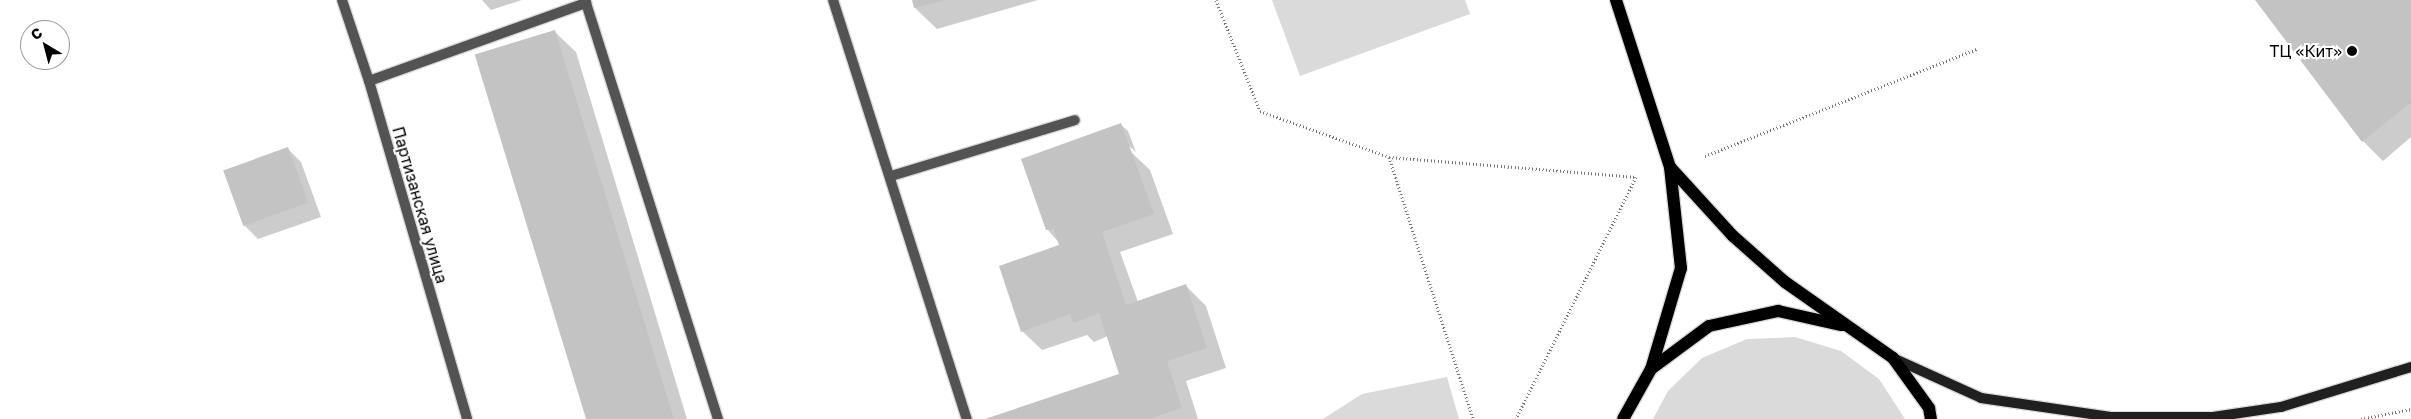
<!DOCTYPE html>
<html>
<head>
<meta charset="utf-8">
<style>
	body { margin:0 }
	#map { position:relative; width:2411px; height:419px; overflow:hidden; background:#fff; font-family:"Golos Text",sans-serif }
	div>[style] { position:absolute }
	.green>* { inset:0; background:#dadada }
	.shadow>* { inset:0; background:#0003 }
	.building>* { inset:0; background:#c3c3c3; transform-origin:0 0 }
	.path>* { height:3px; margin-top:-1.5px; transform-origin:0; background:repeating-linear-gradient(90deg,#757575 0 1px,transparent 0 3.5px) }
	.roads { filter:drop-shadow(1px 0 #dbdbdb) drop-shadow(-1px 0 #dbdbdb) drop-shadow(0 1px #dbdbdb) drop-shadow(0 -1px #dbdbdb) }
	.lane>* { height:10px; margin:-5px; padding:0 5px; transform-origin:5px; border-radius:5px; background:#535353 }
	.street>* { height:10px; margin:-5px; padding:0 5px; transform-origin:5px; border-radius:5px; background:#535353 }
	.secondary>* { height:10px; margin:-5px; padding:0 5px; transform-origin:5px; border-radius:5px; background:#202020 }
	.primary>* { height:12px; margin:-6px; padding:0 6px; transform-origin:6px; border-radius:6px; background:#000 }
	.dots>* { width:14px; height:14px; translate:-50% -50%; box-sizing:border-box; border:2px solid #fff; border-radius:50% }
	span { translate:-50% -50%; white-space:nowrap; text-align:center; line-height:1.15; -webkit-text-stroke:4px #fff; paint-order:stroke }
	.poi-label { font-size:16px; color:#000 }
	.right { translate:-100% -50%; text-align:right }
	.street-label { font-size:16px; color:#000 }
	.north { position:absolute; left:20px; top:20px; width:50px; height:50px; box-sizing:border-box; background:#fff; border:1px solid #999; border-radius:50%; rotate:323deg; font-size:14px; font-weight:700; line-height:20px; text-align:center; color:#000 }
	.north::after { content:''; display:block; margin:auto; width:18px; height:22px; background:#000; clip-path:polygon(50% 0,100% 100%,50% 72%,0 100%) }
</style>
</head>
<body>
<div id="map">
	<div class="green">
		<div style="clip-path:polygon(1272px 0,1465px 0,1470px 14px,1300px 76px)"></div>
		<div style="clip-path:polygon(1795px 337px,1841px 351px,1879px 379px,1905px 419px,1653px 419px,1668px 391px,1702px 358px,1747px 339px)"></div>
		<div style="clip-path:polygon(1447px 377px,1459px 419px,1323px 419px,1362px 394px)"></div>
	</div>
	<div class="shadow">
		<div style="clip-path:polygon(482px 0,522px 0,491px 10px)"></div>
		<div style="clip-path:polygon(913px 0,1038px 0,937px 29px,915px 8px)"></div>
		<div style="clip-path:polygon(2256px 0,2411px 0,2411px 137px,2383px 161px,2363px 141px)"></div>
		<div style="clip-path:polygon(554px 31px,576px 52px,687px 419px,587px 419px)"></div>
		<div style="clip-path:polygon(1120px 124px,1128px 131px,1136px 152px,1129px 146px,1129px 150px,1150px 170px,1173px 234px,1120px 252px,1138px 302px,1186px 286px,1206px 306px,1226px 368px,1186px 381px,1198px 419px,988px 419px,1121px 375px,1108px 336px,1094px 342px,1087px 335px,1042px 350px,1022px 331px,1061px 245px,1047px 229px)"></div>
		<div style="clip-path:polygon(288px 149px,301px 162px,321px 217px,258px 239px,244px 225px)"></div>
	</div>
	<div class="building">
		<div style="clip-path:polygon(912px 0,942px 0,942px 1px,914px 8px)"></div>
		<div style="clip-path:polygon(2255px 0,2411px 0,2411px 102px,2362px 142px)"></div>
		<div style="left:555px;top:30px;width:407px;height:84px;rotate:73deg"></div>
		<div style="clip-path:polygon(1121px 123px,1154px 214px,1102px 232px,1126px 305px,1186px 284px,1207px 348px,1167px 361px,1182px 408px,1148px 419px,985px 419px,1119px 374px,1099px 313px,1073px 323px,1070px 314px,1021px 332px,999px 266px,1059px 245px,1054px 229px,1046px 230px,1021px 159px)"></div>
		<div style="left:288px;top:147px;width:59px;height:69px;rotate:70deg"></div>
	</div>
	<div class="path">
		<div style="left:1216px;top:0;width:119px;rotate:68.4deg"></div>
		<div style="left:1260px;top:111px;width:137px;rotate:19.6deg"></div>
		<div style="left:1389px;top:157px;width:275px;rotate:72.2deg"></div>
		<div style="left:1705px;top:156px;width:292px;rotate:-21.5deg"></div>
		<div style="left:1389px;top:157px;width:248px;rotate:4.6deg"></div>
		<div style="left:1636px;top:177px;width:270px;rotate:116.4deg"></div>
		<div style="left:2361px;top:419px;width:51px;rotate:-11.3deg"></div>
	</div>
	<div class="roads">
		<div class="lane">
			<div style="left:833px;top:0;width:440px;rotate:72.3deg"></div>
			<div style="left:369px;top:81px;width:231px;rotate:-19.8deg"></div>
			<div style="left:586px;top:3px;width:436px;rotate:72.4deg"></div>
			<div style="left:891px;top:176px;width:192px;rotate:-16.9deg"></div>
		</div>
		<div class="street">
			<div style="left:342px;top:0;width:85px;rotate:71.6deg"></div>
			<div style="left:369px;top:81px;width:352px;rotate:73.8deg"></div>
		</div>
		<div class="secondary">
			<div style="left:1893px;top:358px;width:97px;rotate:24.4deg"></div>
			<div style="left:1981px;top:398px;width:131px;rotate:8.3deg"></div>
			<div style="left:2111px;top:417px;width:102px"></div>
			<div style="left:2213px;top:417px;width:69px;rotate:-8.4deg"></div>
			<div style="left:2281px;top:407px;width:136px;rotate:-17.1deg"></div>
		</div>
		<div class="primary">
			<div style="left:1616px;top:0;width:176px;rotate:72.1deg"></div>
			<div style="left:1670px;top:167px;width:102px;rotate:83.8deg"></div>
			<div style="left:1681px;top:268px;width:105px;rotate:106.5deg"></div>
			<div style="left:1651px;top:369px;width:57px;rotate:119.2deg"></div>
			<div style="left:1670px;top:167px;width:93px;rotate:47.6deg"></div>
			<div style="left:1733px;top:236px;width:69px;rotate:41.5deg"></div>
			<div style="left:1785px;top:282px;width:132px;rotate:35.1deg"></div>
			<div style="left:1893px;top:358px;width:62px;rotate:54.2deg"></div>
			<div style="left:1929px;top:408px;width:11px;rotate:80deg"></div>
			<div style="left:1651px;top:369px;width:72px;rotate:-36.6deg"></div>
			<div style="left:1709px;top:326px;width:71px;rotate:-12.3deg"></div>
			<div style="left:1778px;top:311px;width:65px;rotate:12.5deg"></div>
		</div>
	</div>
	<div class="dots">
		<div style="left:2352px;top:51px;background:#000"></div>
	</div>
	<div class="poi-label">
		<span class="right" style="left:2342px;top:51px">ТЦ «Кит»</span>
	</div>
	<div class="street-label">
		<span style="left:420px;top:205px;rotate:74deg">Партизанская улица</span>
	</div>
	<div class="north">С</div>
</div>
</body>
</html>
